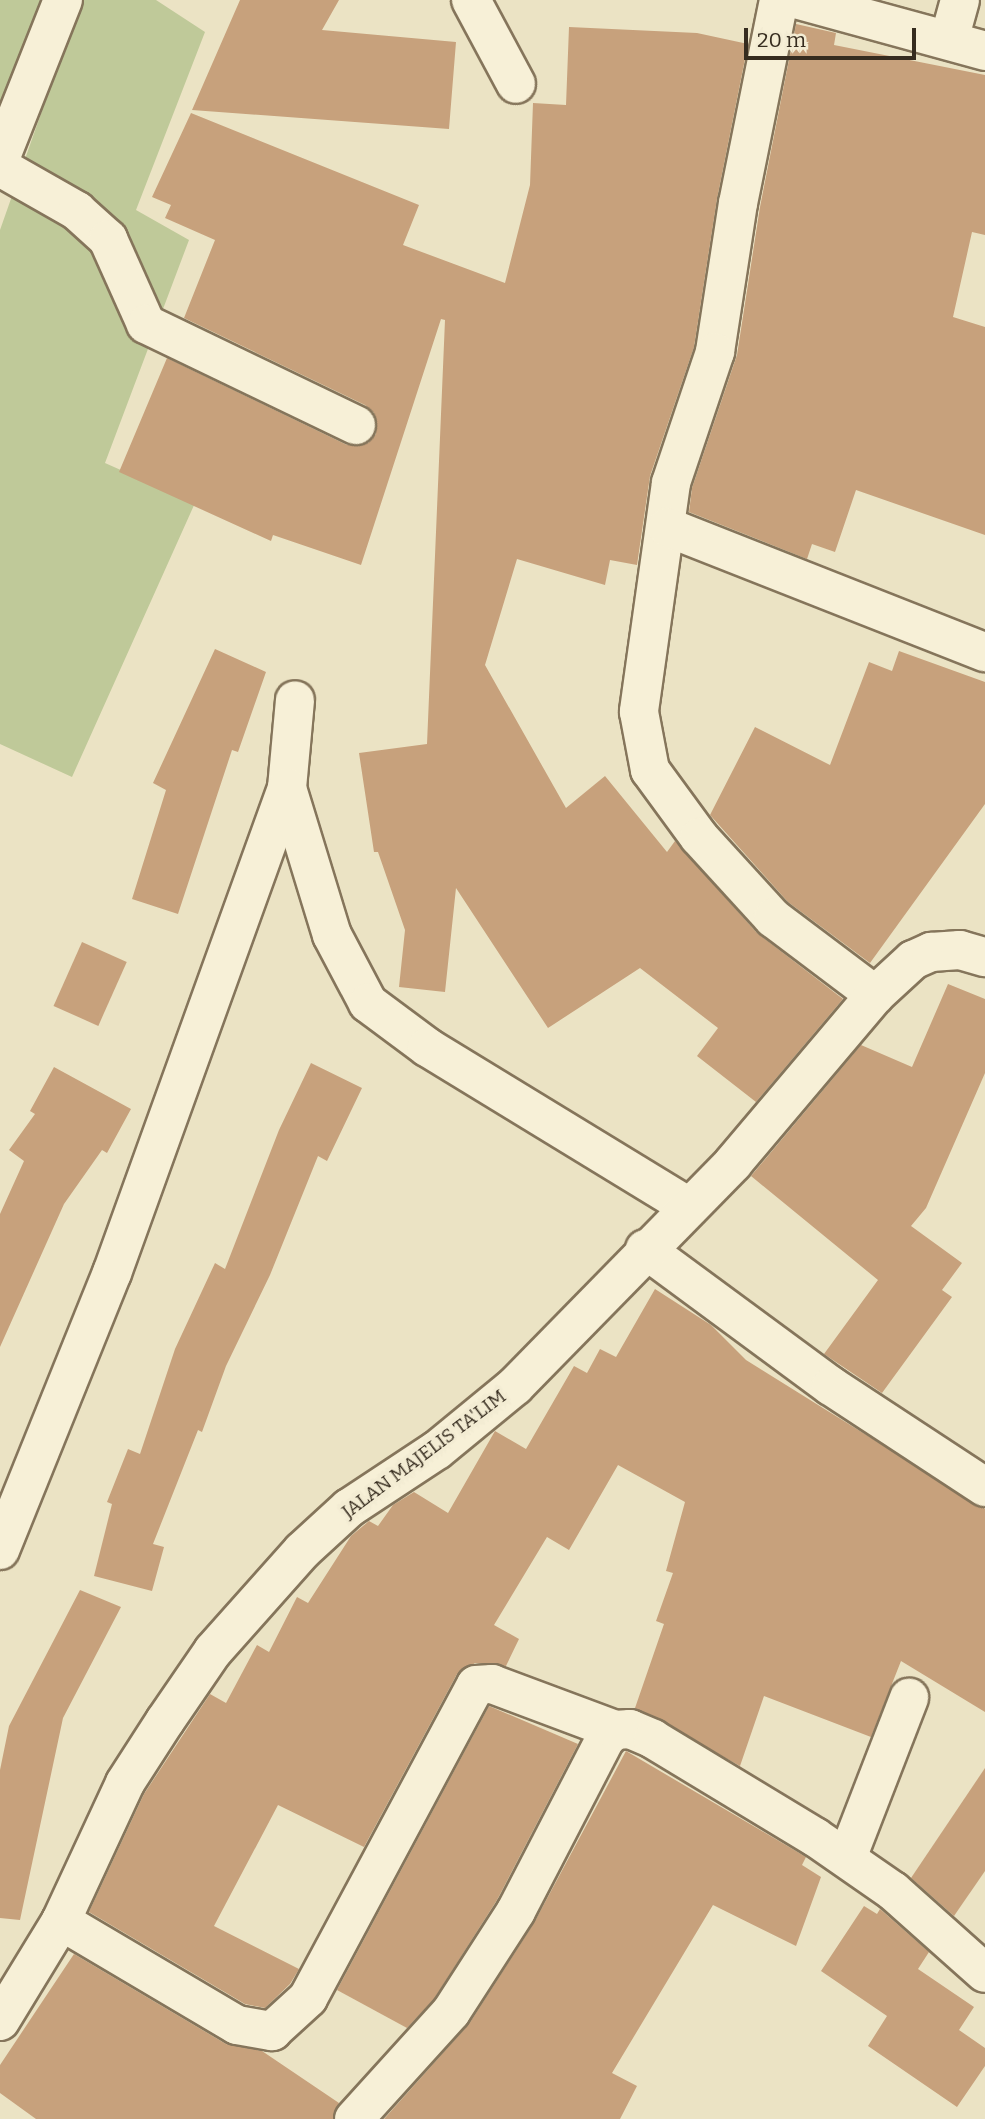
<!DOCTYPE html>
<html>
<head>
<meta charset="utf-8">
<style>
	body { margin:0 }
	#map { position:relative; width:985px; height:2119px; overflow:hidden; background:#ebe3c4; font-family:Bitter,serif }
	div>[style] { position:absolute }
	.green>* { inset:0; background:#bfc999 }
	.building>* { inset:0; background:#c7a17c; transform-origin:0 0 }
	.roads { filter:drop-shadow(2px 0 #85755b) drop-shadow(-2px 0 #85755b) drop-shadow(0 2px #85755b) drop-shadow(0 -2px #85755b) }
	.minor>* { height:38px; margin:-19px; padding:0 19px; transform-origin:19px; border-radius:19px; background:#f7f0d7 }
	span { translate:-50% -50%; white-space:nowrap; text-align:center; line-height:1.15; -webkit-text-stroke:6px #f3ecd3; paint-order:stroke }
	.street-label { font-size:19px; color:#362c1f }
	.scale { position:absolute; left:744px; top:28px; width:172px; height:32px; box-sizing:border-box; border:4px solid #362c1f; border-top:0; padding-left:9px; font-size:21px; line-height:24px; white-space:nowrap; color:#362c1f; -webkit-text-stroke:5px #f3ecd3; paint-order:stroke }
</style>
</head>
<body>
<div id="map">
	<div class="green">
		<div style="clip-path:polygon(0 0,63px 0,0 159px)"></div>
		<div style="clip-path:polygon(81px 0,156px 0,205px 32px,136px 210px,189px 240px,105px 463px,195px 503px,72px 777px,0 744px,0 230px)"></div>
	</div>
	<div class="building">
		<div style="clip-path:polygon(240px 0,339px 0,322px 30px,456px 42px,449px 129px,192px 110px)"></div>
		<div style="clip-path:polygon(796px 24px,836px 33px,834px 45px,985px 75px,985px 235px,972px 232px,953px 317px,985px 327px,985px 535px,856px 490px,835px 552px,812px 544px,807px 559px,689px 512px,692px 488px,737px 355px,760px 207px)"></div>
		<div style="clip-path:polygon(569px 27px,697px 33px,748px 44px,717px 199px,694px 347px,650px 476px,637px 565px,610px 560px,605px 585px,517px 559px,485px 665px,566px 808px,605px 776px,667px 852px,675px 841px,757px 933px,843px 999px,756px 1102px,697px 1056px,718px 1028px,640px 968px,548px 1028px,456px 888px,445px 992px,399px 987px,405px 930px,378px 852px,374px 852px,359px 753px,427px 744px,445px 320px,441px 319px,361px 565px,273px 535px,271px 541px,119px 472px,167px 358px,347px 445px,368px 443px,376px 434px,374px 413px,365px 405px,184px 318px,215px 240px,165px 218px,171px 205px,152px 197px,191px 113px,419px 205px,403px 245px,505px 283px,530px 185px,533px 103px,566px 105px)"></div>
		<div style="clip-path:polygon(215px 649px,266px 672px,238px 752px,232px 750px,178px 914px,132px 899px,166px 790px,153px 783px)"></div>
		<div style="clip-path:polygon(899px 651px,985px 682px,985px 804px,870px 963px,788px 902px,710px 815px,755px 727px,830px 765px,869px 662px,892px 671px)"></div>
		<div style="left:82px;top:942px;width:49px;height:70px;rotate:24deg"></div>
		<div style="clip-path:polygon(948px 984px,985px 999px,985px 1073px,926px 1208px,911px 1226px,962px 1263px,942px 1290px,952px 1297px,882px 1393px,824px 1354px,878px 1280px,751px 1176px,861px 1045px,912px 1067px)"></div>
		<div style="clip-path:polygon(311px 1063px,362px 1088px,327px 1161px,318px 1156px,270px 1275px,226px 1366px,202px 1432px,198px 1430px,153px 1544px,164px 1547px,152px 1591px,94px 1576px,112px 1504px,107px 1502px,128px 1449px,140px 1454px,175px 1349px,215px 1263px,225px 1269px,279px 1130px)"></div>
		<div style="clip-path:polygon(54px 1067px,131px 1109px,107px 1153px,102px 1150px,64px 1204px,0 1347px,0 1214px,24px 1161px,9px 1150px,35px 1114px,30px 1111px)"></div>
		<div style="clip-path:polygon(655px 1289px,711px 1325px,746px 1360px,985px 1509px,985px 1712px,901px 1661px,871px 1737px,764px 1696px,740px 1766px,635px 1708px,664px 1624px,656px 1621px,673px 1573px,666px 1571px,685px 1502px,618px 1465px,569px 1550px,547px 1537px,494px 1625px,519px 1639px,506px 1666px,475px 1663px,457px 1674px,364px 1847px,278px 1805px,214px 1926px,299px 1969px,290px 1984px,265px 2008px,245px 2004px,89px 1912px,144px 1794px,210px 1694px,226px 1703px,257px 1645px,269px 1652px,297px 1597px,308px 1603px,351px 1536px,369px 1521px,378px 1526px,393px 1505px,414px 1492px,448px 1513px,495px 1431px,526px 1449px,574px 1366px,587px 1373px,600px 1349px,616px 1357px)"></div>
		<div style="clip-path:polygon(80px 1590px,121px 1607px,63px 1718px,20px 1920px,0 1918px,0 1770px,9px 1726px)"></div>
		<div style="clip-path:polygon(489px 1706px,578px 1744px,497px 1900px,434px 1999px,407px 2028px,337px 1990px)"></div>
		<div style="clip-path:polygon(626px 1751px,806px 1857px,802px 1865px,821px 1877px,796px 1946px,713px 1905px,612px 2073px,637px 2086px,620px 2119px,384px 2119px,469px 2024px,534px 1923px)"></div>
		<div style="clip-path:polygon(985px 1768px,985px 1871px,954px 1916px,911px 1878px)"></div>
		<div style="clip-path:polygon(864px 1906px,877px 1914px,880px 1909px,929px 1952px,918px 1969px,974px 2007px,959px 2030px,985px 2048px,985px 2066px,957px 2107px,868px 2046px,887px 2016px,821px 1971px)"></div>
		<div style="clip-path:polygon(74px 1954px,226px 2044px,262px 2051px,339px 2103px,333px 2119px,36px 2119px,0 2093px,0 2065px)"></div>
	</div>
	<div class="roads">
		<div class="minor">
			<div style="left:471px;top:0;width:95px;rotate:61.8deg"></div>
			<div style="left:779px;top:0;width:207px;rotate:101.4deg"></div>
			<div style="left:738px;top:203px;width:151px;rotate:98.8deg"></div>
			<div style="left:715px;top:352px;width:138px;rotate:108.6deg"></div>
			<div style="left:671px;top:483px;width:231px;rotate:98deg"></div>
			<div style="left:639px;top:712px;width:59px;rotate:79.3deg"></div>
			<div style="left:650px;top:770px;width:83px;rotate:53.8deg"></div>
			<div style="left:699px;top:837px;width:110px;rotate:47.6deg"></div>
			<div style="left:773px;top:918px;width:128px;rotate:37deg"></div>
			<div style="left:799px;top:0;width:193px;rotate:15.3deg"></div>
			<div style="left:949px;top:40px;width:41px;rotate:-74.6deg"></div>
			<div style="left:0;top:159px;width:171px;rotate:-68.4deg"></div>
			<div style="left:0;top:167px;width:89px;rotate:29.7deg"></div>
			<div style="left:77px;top:211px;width:42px;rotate:42.1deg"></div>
			<div style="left:108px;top:239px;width:93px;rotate:65.9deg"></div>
			<div style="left:146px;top:324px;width:233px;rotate:25.7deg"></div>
			<div style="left:667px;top:527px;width:342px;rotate:21.5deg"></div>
			<div style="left:287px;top:788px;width:88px;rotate:-84.8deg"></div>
			<div style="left:645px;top:1249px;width:231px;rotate:36.4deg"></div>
			<div style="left:831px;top:1386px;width:184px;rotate:33.3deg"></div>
			<div style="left:0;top:1550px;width:299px;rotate:-68deg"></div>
			<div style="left:112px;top:1273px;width:516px;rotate:-70.16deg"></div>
			<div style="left:287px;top:788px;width:154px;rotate:73deg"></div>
			<div style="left:332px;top:935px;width:77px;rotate:62.1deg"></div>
			<div style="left:368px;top:1003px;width:74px;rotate:36.7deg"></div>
			<div style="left:427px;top:1047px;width:307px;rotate:31.4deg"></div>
			<div style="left:847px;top:1858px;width:172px;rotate:-68.8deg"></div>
			<div style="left:61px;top:1921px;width:204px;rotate:30.6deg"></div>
			<div style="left:237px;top:2025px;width:36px;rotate:10deg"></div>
			<div style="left:272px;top:2031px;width:49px;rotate:-42.5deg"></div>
			<div style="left:308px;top:1998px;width:355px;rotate:-61.8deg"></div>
			<div style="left:476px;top:1685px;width:16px;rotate:-4deg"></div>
			<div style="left:492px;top:1684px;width:131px;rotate:20.5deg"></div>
			<div style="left:0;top:2021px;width:117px;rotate:-58.6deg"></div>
			<div style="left:61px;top:1921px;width:152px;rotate:-65.1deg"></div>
			<div style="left:125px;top:1783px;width:74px;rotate:-57.2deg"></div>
			<div style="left:165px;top:1721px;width:85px;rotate:-55.6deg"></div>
			<div style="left:213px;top:1651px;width:134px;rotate:-48.3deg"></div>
			<div style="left:302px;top:1551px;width:64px;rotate:-42.5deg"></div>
			<div style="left:349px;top:1508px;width:105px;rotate:-33.4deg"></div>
			<div style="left:437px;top:1450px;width:101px;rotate:-39.4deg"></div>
			<div style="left:515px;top:1386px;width:312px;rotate:-45.6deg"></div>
			<div style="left:733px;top:1163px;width:220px;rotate:-49.8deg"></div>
			<div style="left:875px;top:995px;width:52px;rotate:-42.6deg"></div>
			<div style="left:913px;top:960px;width:20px;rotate:-24deg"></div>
			<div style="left:931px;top:952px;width:29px;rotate:-4deg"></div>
			<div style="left:960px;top:950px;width:26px;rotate:16deg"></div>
			<div style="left:354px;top:2119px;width:144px;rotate:-47.8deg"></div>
			<div style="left:451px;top:2012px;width:120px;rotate:-57.2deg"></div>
			<div style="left:516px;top:1911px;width:194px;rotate:-62.6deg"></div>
			<div style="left:605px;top:1739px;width:13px;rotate:-42deg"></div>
			<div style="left:615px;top:1730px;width:15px;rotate:-4deg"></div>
			<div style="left:630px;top:1729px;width:25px;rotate:23deg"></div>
			<div style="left:653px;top:1739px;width:189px;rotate:31.2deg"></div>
			<div style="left:815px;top:1837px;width:95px;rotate:34.7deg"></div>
			<div style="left:893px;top:1891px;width:123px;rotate:41.7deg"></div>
		</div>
	</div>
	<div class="street-label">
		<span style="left:424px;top:1454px;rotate:-37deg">JALAN MAJELIS TA'LIM</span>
	</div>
	<div class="scale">20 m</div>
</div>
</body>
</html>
